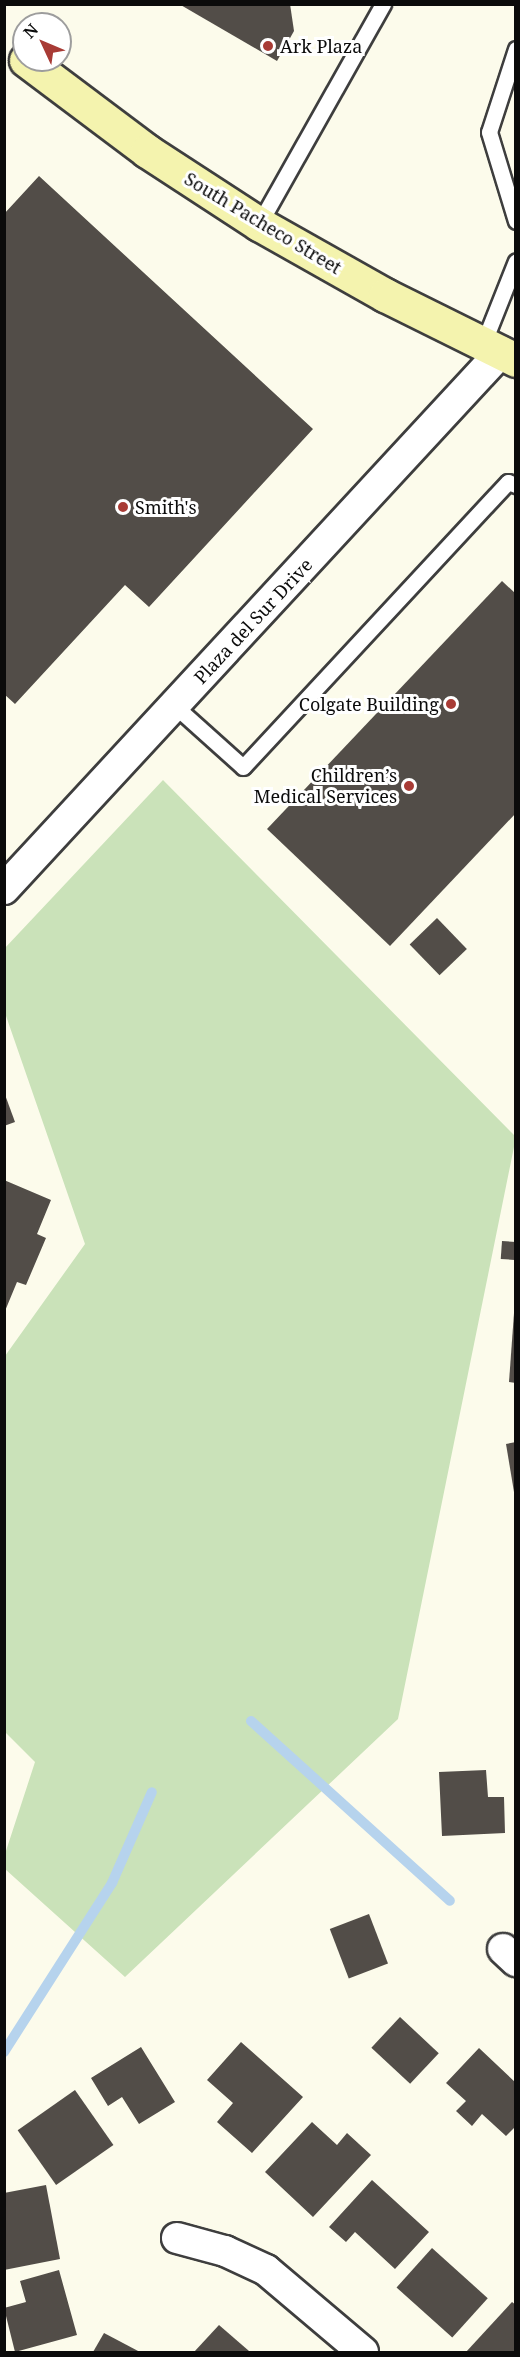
<!DOCTYPE html>
<html>
<head>
<meta charset="utf-8">
<style>
	body { margin:0 }
	#map { position:relative; width:520px; height:2357px; overflow:hidden; background:#fcfbeb; font-family:"Noto Serif",serif }
	div>[style] { position:absolute }
	.green>* { inset:0; background:#cae2b9 }
	.stream>* { height:10px; margin:-5px; padding:0 5px; transform-origin:5px; border-radius:5px; background:#b6d3ed }
	.building>* { inset:0; background:#524d48; transform-origin:0 0 }
	.roads { filter:drop-shadow(2px 0 #3e3e3e) drop-shadow(-2px 0 #3e3e3e) drop-shadow(0 2px #3e3e3e) drop-shadow(0 -2px #3e3e3e) }
	.lane>* { height:15px; margin:-7.5px; padding:0 7.5px; transform-origin:7.5px; border-radius:7.5px; background:#fff }
	.street>* { height:30px; margin:-15px; padding:0 15px; transform-origin:15px; border-radius:15px; background:#fff }
	.secondary>* { height:33px; margin:-16.5px; padding:0 16.5px; transform-origin:16.5px; border-radius:16.5px; background:#f4f3ae }
	.dots>* { width:16px; height:16px; translate:-50% -50%; box-sizing:border-box; border:3px solid #fff; border-radius:50% }
	span { translate:-50% -50%; white-space:nowrap; text-align:center; line-height:1.15; -webkit-text-stroke:6px #fff; paint-order:stroke }
	.poi-label { font-size:18px; color:#0b0b0b }
	.left { translate:0 -50%; text-align:left }
	.right { translate:-100% -50%; text-align:right }
	.street-label { font-size:18px; color:#0b0b0b }
	.frame { position:absolute; inset:0; border:6px solid #0b0b0b; pointer-events:none }
	.north { position:absolute; left:12px; top:12px; width:60px; height:60px; box-sizing:border-box; background:#fff; border:2px solid #9d9d9d; border-radius:50%; rotate:314deg; font-size:16px; font-weight:700; line-height:24px; text-align:center; color:#0b0b0b }
	.north::after { content:''; display:block; margin:auto; width:21px; height:27px; background:#a83b35; clip-path:polygon(50% 0,100% 100%,50% 72%,0 100%) }
</style>
</head>
<body>
<div id="map">
	<div class="green">
		<div style="clip-path:polygon(163px 780px,516px 1137px,398px 1719px,125px 1977px,5px 1869px,5px 1854px,35px 1762px,5px 1732px,5px 1356px,85px 1244px,5px 1013px,4px 949px)"></div>
	</div>
	<div class="stream">
		<div style="left:251px;top:1721px;width:268px;rotate:42.1deg"></div>
		<div style="left:4px;top:2052px;width:201px;rotate:-57.4deg"></div>
		<div style="left:112px;top:1883px;width:99px;rotate:-66.3deg"></div>
	</div>
	<div class="building">
		<div style="clip-path:polygon(179px 4px,290px 4px,294px 31px,277px 61px)"></div>
		<div style="clip-path:polygon(39px 176px,313px 429px,149px 607px,125px 585px,15px 704px,4px 694px,4px 214px)"></div>
		<div style="clip-path:polygon(502px 581px,516px 594px,516px 813px,390px 946px,267px 829px)"></div>
		<div style="left:437px;top:918px;width:43px;height:38px;rotate:46deg"></div>
		<div style="clip-path:polygon(4px 1092px,15px 1122px,4px 1126px)"></div>
		<div style="clip-path:polygon(4px 1180px,51px 1200px,37px 1234px,46px 1238px,26px 1285px,17px 1282px,5px 1311px)"></div>
		<div style="left:502px;top:1241px;width:14px;height:18px;rotate:4deg"></div>
		<div style="clip-path:polygon(514px 1313px,516px 1313px,516px 1383px,509px 1382px)"></div>
		<div style="clip-path:polygon(516px 1442px,516px 1492px,514px 1492px,506px 1444px)"></div>
		<div style="clip-path:polygon(486px 1770px,488px 1797px,504px 1797px,505px 1833px,442px 1836px,439px 1772px)"></div>
		<div style="left:369px;top:1914px;width:53px;height:42px;rotate:69deg"></div>
		<div style="left:400px;top:2017px;width:53px;height:42px;rotate:43deg"></div>
		<div style="clip-path:polygon(241px 2042px,303px 2097px,252px 2153px,217px 2122px,233px 2103px,207px 2080px)"></div>
		<div style="clip-path:polygon(141px 2047px,175px 2102px,139px 2124px,122px 2097px,108px 2106px,91px 2078px)"></div>
		<div style="clip-path:polygon(479px 2048px,516px 2083px,516px 2126px,506px 2136px,482px 2114px,472px 2126px,456px 2111px,466px 2101px,446px 2083px)"></div>
		<div style="left:75px;top:2090px;width:67px;height:70px;rotate:55deg"></div>
		<div style="clip-path:polygon(312px 2122px,337px 2145px,347px 2133px,371px 2155px,313px 2217px,265px 2172px)"></div>
		<div style="clip-path:polygon(372px 2180px,429px 2232px,395px 2269px,355px 2232px,346px 2242px,329px 2227px)"></div>
		<div style="clip-path:polygon(46px 2185px,60px 2259px,4px 2270px,4px 2193px)"></div>
		<div style="left:432px;top:2248px;width:75px;height:53px;rotate:42deg"></div>
		<div style="clip-path:polygon(59px 2270px,77px 2335px,15px 2352px,4px 2308px,26px 2302px,20px 2281px)"></div>
		<div style="clip-path:polygon(512px 2302px,516px 2305px,516px 2352px,466px 2352px)"></div>
		<div style="clip-path:polygon(219px 2325px,249px 2351px,247px 2352px,194px 2352px)"></div>
		<div style="clip-path:polygon(104px 2333px,140px 2352px,93px 2352px)"></div>
	</div>
	<div class="roads">
		<div class="lane">
			<div style="left:516px;top:49px;width:87px;rotate:108deg"></div>
			<div style="left:489px;top:132px;width:93px;rotate:73.1deg"></div>
			<div style="left:259px;top:224px;width:253px;rotate:-60.6deg"></div>
			<div style="left:483px;top:344px;width:89px;rotate:-68.3deg"></div>
			<div style="left:175px;top:706px;width:91px;rotate:41.9deg"></div>
			<div style="left:243px;top:767px;width:389px;rotate:-47.1deg"></div>
			<div style="left:508px;top:482px;width:9px;rotate:21deg"></div>
		</div>
		<div class="street">
			<div style="left:4px;top:889px;width:732px;rotate:-47.22deg"></div>
			<div style="left:503px;top:1949px;width:18px;rotate:43deg"></div>
			<div style="left:177px;top:2238px;width:50px;rotate:15.2deg"></div>
			<div style="left:225px;top:2251px;width:45px;rotate:24.9deg"></div>
			<div style="left:266px;top:2270px;width:127px;rotate:40.2deg"></div>
		</div>
		<div class="secondary">
			<div style="left:26px;top:60px;width:151px;rotate:36.9deg"></div>
			<div style="left:147px;top:151px;width:134px;rotate:33.1deg"></div>
			<div style="left:259px;top:224px;width:145px;rotate:29.4deg"></div>
			<div style="left:385px;top:295px;width:146px;rotate:26.4deg"></div>
		</div>
	</div>
	<div class="dots">
		<div style="left:268px;top:46px;background:#a83b35"></div>
		<div style="left:123px;top:507px;background:#a83b35"></div>
		<div style="left:451px;top:704px;background:#a83b35"></div>
		<div style="left:409px;top:786px;background:#a83b35"></div>
	</div>
	<div class="poi-label">
		<span class="left" style="left:280px;top:46px">Ark Plaza</span>
		<span class="left" style="left:135px;top:507px">Smith's</span>
		<span class="right" style="left:439px;top:704px">Colgate Building</span>
		<span class="right" style="left:397px;top:786px">Children’s<br>Medical Services</span>
	</div>
	<div class="street-label">
		<span style="left:263px;top:223px;rotate:31deg">South Pacheco Street</span>
		<span style="left:253px;top:621px;rotate:-47deg">Plaza del Sur Drive</span>
	</div>
	<div class="frame"></div>
	<div class="north">N</div>
</div>
</body>
</html>
